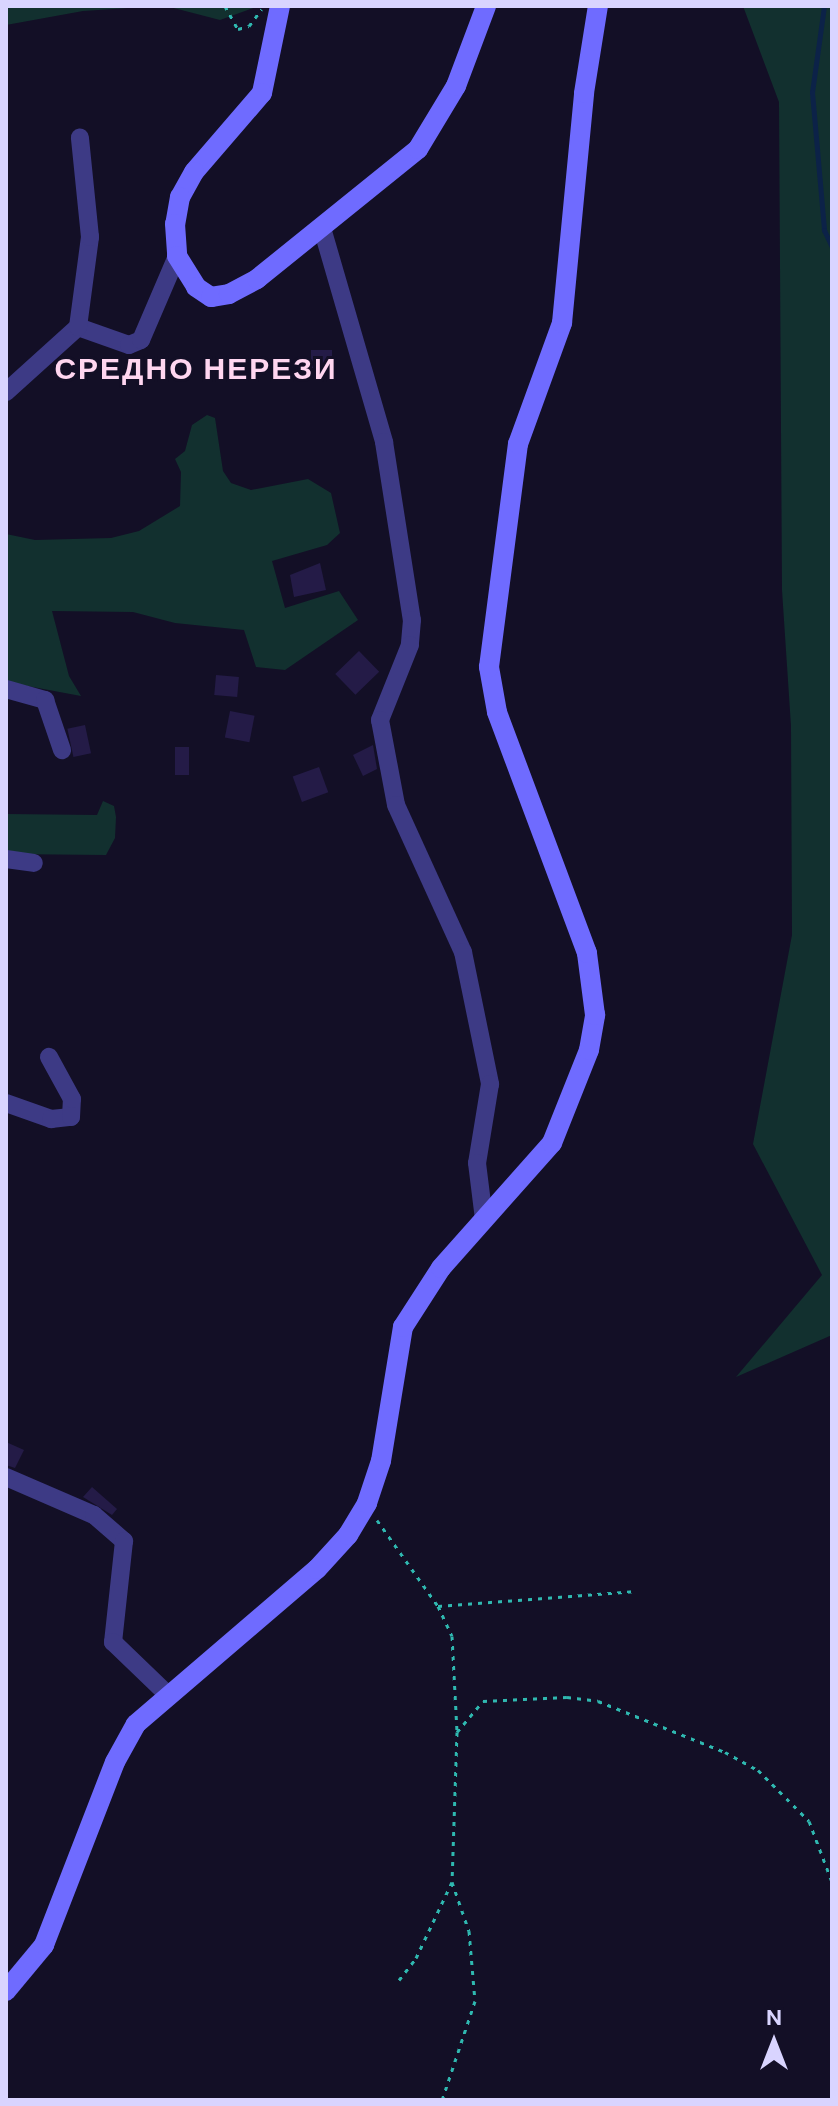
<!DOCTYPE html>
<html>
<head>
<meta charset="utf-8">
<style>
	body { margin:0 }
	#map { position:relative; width:838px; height:2106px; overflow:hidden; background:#130f26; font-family:"DM Sans",sans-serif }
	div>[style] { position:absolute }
	.green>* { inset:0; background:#12302f }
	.stream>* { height:5px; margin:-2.5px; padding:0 2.5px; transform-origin:2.5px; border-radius:2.5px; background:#0c2248 }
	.building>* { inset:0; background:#241b47; transform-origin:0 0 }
	.path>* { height:3px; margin-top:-1.5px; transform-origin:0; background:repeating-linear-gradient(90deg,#2fb8b0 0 4px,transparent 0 10px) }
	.street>* { height:18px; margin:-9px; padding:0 9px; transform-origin:9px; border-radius:9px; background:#3d3a85 }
	.secondary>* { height:20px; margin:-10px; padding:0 10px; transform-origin:10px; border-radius:10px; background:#6f6bff }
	span { translate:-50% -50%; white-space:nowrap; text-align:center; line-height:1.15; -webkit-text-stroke:6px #130f26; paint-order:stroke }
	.district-label { font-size:30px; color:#ffd6f0; font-weight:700; letter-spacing:2px }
	.frame { position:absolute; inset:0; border:8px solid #d9d4ff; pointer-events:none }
	.north { position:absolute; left:734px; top:2002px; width:80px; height:80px; -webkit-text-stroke:6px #130f26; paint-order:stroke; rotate:0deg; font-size:22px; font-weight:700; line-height:32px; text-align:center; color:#d9d4ff }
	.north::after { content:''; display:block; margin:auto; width:28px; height:36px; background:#d9d4ff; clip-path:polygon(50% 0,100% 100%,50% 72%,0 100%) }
</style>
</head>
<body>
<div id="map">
	<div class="green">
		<div style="clip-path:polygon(6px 6px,159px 6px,83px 11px,6px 25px)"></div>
		<div style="clip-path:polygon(166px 6px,259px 6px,220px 20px)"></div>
		<div style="clip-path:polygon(743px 6px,832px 6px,832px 1335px,736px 1377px,822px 1275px,753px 1144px,792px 935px,791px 726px,782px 590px,779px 102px)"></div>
		<div style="clip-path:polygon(207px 415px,215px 418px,223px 471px,231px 483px,251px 490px,308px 479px,331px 493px,340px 533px,327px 545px,272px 561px,285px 608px,339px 591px,358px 620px,285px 670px,256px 667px,244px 630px,175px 623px,133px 612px,52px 611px,69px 676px,81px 696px,6px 682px,6px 534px,35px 540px,111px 538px,139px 531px,180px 506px,181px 472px,175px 459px,185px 451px,192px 425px)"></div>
		<div style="clip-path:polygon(103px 801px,114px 806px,116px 817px,115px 838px,106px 855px,6px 854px,6px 814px,97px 815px)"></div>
	</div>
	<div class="stream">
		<div style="left:824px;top:6px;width:87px;rotate:97.9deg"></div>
		<div style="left:812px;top:92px;width:139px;rotate:85deg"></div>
		<div style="left:824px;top:230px;width:19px;rotate:65deg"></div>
	</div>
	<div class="building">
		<div style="left:311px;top:350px;width:21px;height:18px"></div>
		<div style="clip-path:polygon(320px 563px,326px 590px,294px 597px,290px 575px)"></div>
		<div style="left:359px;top:651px;width:29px;height:33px;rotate:46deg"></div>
		<div style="left:216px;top:675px;width:23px;height:20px;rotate:5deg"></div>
		<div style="left:230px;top:711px;width:25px;height:27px;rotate:11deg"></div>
		<div style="left:85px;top:725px;width:29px;height:18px;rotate:78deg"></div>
		<div style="clip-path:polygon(373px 745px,377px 769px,363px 776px,353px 755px)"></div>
		<div style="left:175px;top:747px;width:14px;height:28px"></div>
		<div style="left:319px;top:767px;width:27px;height:28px;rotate:70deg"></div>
		<div style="clip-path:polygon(6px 1442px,24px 1450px,15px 1468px,6px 1465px)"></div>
		<div style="clip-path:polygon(92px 1487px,117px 1509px,112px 1515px,83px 1497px)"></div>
	</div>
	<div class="path">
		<div style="left:225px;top:6px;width:26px;rotate:61deg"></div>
		<div style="left:238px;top:29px;width:11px;rotate:-15deg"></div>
		<div style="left:249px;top:26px;width:21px;rotate:-53deg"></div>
		<div style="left:377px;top:1520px;width:105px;rotate:54.7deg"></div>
		<div style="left:438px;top:1606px;width:33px;rotate:65deg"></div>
		<div style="left:452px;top:1636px;width:96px;rotate:87deg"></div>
		<div style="left:457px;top:1732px;width:150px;rotate:91.9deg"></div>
		<div style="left:452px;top:1882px;width:52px;rotate:70.9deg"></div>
		<div style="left:469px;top:1931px;width:70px;rotate:85.1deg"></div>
		<div style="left:475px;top:2001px;width:104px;rotate:108.4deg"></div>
		<div style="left:438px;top:1606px;width:199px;rotate:-4.3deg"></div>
		<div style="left:457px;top:1732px;width:40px;rotate:-50deg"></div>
		<div style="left:483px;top:1701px;width:84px;rotate:-2.7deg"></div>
		<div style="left:567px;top:1697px;width:31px;rotate:7deg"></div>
		<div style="left:598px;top:1701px;width:137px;rotate:21.9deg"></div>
		<div style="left:725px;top:1752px;width:38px;rotate:29deg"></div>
		<div style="left:758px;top:1770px;width:72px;rotate:45deg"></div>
		<div style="left:809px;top:1821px;width:65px;rotate:69.3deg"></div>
		<div style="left:399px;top:1980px;width:28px;rotate:-52deg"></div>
		<div style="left:416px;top:1958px;width:84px;rotate:-64.7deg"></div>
	</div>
	<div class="street">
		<div style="left:322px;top:228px;width:223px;rotate:73.8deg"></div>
		<div style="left:384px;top:442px;width:180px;rotate:81.1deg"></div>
		<div style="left:412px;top:620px;width:25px;rotate:95deg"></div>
		<div style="left:410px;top:645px;width:81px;rotate:111.8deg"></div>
		<div style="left:380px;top:720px;width:86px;rotate:79.3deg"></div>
		<div style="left:396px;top:805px;width:162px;rotate:65.5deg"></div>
		<div style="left:463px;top:952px;width:135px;rotate:78.4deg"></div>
		<div style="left:490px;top:1084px;width:80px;rotate:99.3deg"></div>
		<div style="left:477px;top:1163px;width:56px;rotate:82.9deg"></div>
		<div style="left:78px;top:327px;width:54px;rotate:19.4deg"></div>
		<div style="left:129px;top:345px;width:13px;rotate:-23deg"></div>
		<div style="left:141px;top:340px;width:91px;rotate:-66.8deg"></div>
		<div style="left:6px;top:392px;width:97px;rotate:-42.1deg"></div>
		<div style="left:78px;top:327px;width:91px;rotate:-82.4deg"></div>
		<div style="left:90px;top:237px;width:100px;rotate:-95.8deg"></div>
		<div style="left:6px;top:689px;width:41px;rotate:15.8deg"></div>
		<div style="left:45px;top:700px;width:53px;rotate:71.2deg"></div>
		<div style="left:6px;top:859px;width:28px;rotate:8deg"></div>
		<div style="left:6px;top:1103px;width:48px;rotate:19.6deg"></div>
		<div style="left:51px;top:1119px;width:20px;rotate:-6deg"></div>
		<div style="left:71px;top:1117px;width:18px;rotate:-87deg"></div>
		<div style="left:72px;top:1099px;width:48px;rotate:-118.7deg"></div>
		<div style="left:6px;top:1477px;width:96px;rotate:23.4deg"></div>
		<div style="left:94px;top:1515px;width:40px;rotate:41deg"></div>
		<div style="left:124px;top:1541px;width:102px;rotate:96.2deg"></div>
		<div style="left:113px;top:1642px;width:75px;rotate:43.9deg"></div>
	</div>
	<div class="secondary">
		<div style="left:280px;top:6px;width:89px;rotate:101.7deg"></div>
		<div style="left:262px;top:93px;width:104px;rotate:130.7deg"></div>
		<div style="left:194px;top:172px;width:29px;rotate:119deg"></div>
		<div style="left:180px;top:197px;width:27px;rotate:100deg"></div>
		<div style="left:175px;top:224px;width:32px;rotate:86deg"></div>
		<div style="left:177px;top:256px;width:36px;rotate:58deg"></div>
		<div style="left:196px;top:287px;width:18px;rotate:34deg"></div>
		<div style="left:211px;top:297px;width:18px;rotate:-9deg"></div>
		<div style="left:229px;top:294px;width:32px;rotate:-28deg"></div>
		<div style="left:257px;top:279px;width:207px;rotate:-38.9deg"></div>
		<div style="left:418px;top:149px;width:74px;rotate:-58.9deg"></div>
		<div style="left:456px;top:86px;width:85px;rotate:-69.4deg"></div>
		<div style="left:6px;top:1991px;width:60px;rotate:-50.4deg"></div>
		<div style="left:44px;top:1945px;width:196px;rotate:-68.8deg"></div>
		<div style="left:115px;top:1762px;width:43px;rotate:-61.1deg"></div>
		<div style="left:136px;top:1724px;width:238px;rotate:-40.6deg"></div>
		<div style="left:317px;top:1569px;width:46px;rotate:-47.6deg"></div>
		<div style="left:348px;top:1535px;width:37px;rotate:-59deg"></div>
		<div style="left:367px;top:1503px;width:44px;rotate:-71.6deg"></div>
		<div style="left:381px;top:1461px;width:136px;rotate:-80.7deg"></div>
		<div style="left:403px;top:1327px;width:70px;rotate:-57.2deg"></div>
		<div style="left:441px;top:1268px;width:167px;rotate:-48.4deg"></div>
		<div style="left:552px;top:1143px;width:100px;rotate:-68.3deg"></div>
		<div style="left:589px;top:1050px;width:36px;rotate:-80deg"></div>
		<div style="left:595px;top:1015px;width:63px;rotate:-97.4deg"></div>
		<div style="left:587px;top:953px;width:257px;rotate:-110.5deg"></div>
		<div style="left:497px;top:712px;width:46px;rotate:-100.1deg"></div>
		<div style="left:489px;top:667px;width:225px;rotate:-82.6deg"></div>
		<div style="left:518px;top:444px;width:129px;rotate:-70deg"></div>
		<div style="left:562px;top:323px;width:231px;rotate:-84.5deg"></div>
		<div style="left:584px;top:93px;width:88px;rotate:-80.9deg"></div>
	</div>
	<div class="district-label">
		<span style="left:196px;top:369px">СРЕДНО НЕРЕЗИ</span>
	</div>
	<div class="frame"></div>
	<div class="north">N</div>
</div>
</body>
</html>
